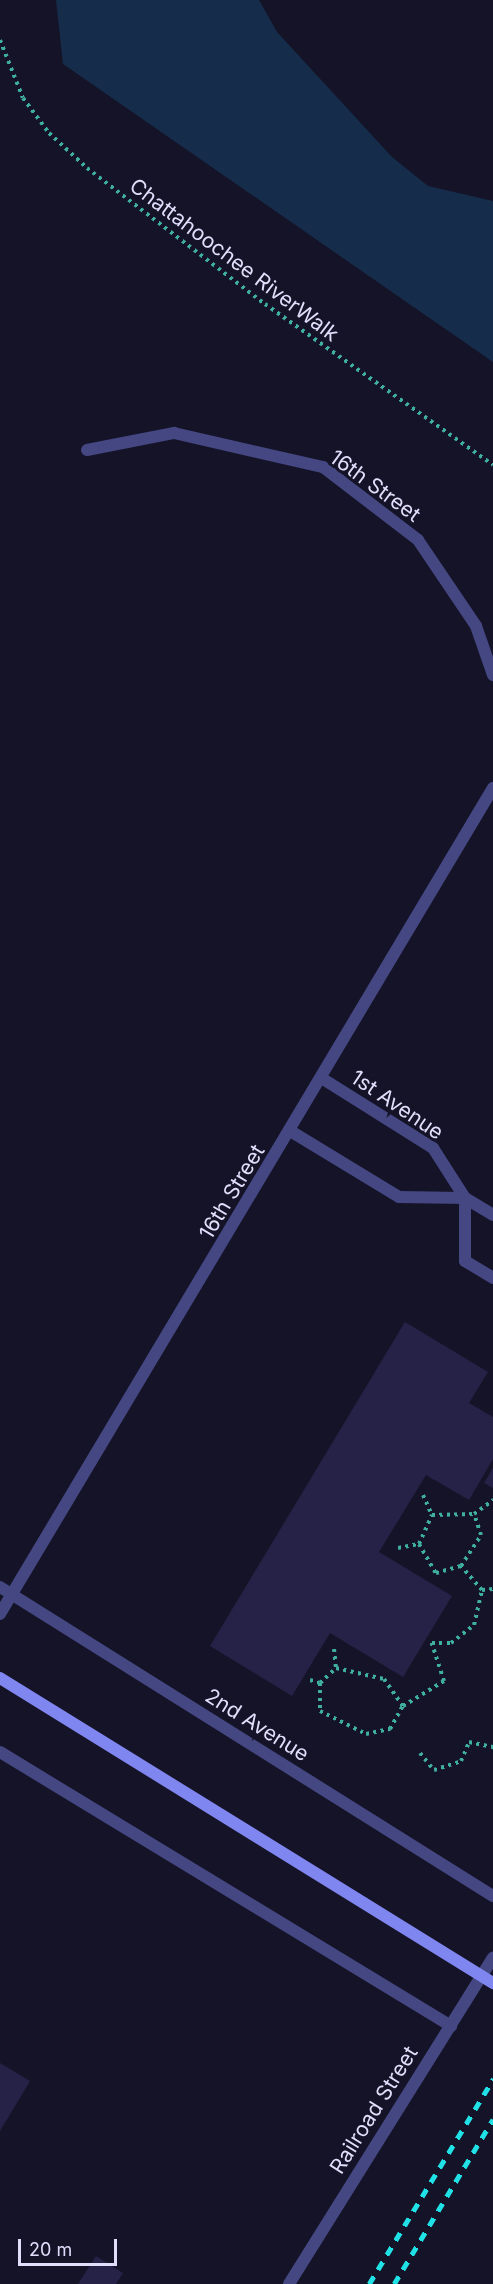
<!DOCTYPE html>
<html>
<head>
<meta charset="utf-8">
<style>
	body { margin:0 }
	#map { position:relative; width:493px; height:2284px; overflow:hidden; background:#151328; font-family:Inter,sans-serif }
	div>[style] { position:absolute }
	.water>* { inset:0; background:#152d4a }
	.building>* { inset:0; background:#262247 }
	.path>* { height:4px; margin-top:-2px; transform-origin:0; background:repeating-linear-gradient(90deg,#3faf9f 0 3px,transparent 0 7.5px) }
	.minor>* { height:12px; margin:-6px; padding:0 6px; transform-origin:6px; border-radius:6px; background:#444781 }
	.rail>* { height:4.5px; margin-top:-2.25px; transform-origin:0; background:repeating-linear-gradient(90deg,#20e2e6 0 9px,transparent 0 17px) }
	.secondary-bridge>* { height:12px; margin:-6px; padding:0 6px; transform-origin:6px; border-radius:6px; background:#8086f0 }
	span { translate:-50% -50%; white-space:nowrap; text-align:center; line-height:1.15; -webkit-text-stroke:6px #151328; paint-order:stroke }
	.street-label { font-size:21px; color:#dfdefb }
	.scale { position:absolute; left:18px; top:2239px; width:99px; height:27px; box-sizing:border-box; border:3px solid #dfdefb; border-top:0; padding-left:8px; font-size:18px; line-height:21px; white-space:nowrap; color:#dfdefb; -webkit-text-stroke:4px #151328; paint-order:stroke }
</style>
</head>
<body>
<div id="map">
	<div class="water">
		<div style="clip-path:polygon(56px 0,259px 0,277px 32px,392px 157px,428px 186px,493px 201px,493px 362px,63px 64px)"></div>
	</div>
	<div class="building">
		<div style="clip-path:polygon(405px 1322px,488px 1372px,469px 1403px,493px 1417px,493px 1459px,469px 1500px,426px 1475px,379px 1552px,452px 1596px,403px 1677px,330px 1633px,292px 1696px,210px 1646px)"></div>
		<div style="clip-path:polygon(493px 1468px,493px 1488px,484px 1483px)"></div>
		<div style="clip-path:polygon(0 2063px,30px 2081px,0 2131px)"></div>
		<div style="clip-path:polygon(96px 2256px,123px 2273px,116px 2284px,78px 2284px)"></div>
	</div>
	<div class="path">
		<div style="left:0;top:40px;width:62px;rotate:68.4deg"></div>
		<div style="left:23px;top:98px;width:44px;rotate:53.4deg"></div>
		<div style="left:49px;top:133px;width:52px;rotate:42.6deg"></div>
		<div style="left:87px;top:168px;width:224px;rotate:37.4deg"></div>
		<div style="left:265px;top:304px;width:279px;rotate:35.2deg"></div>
		<div style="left:423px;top:1495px;width:22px;rotate:66deg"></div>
		<div style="left:432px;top:1515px;width:42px;rotate:-1.4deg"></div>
		<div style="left:474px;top:1514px;width:24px;rotate:-36deg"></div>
		<div style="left:419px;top:1544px;width:34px;rotate:60deg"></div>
		<div style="left:436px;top:1573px;width:26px;rotate:-16deg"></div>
		<div style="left:461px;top:1566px;width:37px;rotate:-57deg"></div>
		<div style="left:481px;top:1535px;width:22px;rotate:-108deg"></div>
		<div style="left:398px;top:1548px;width:21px;rotate:-11deg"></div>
		<div style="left:419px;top:1544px;width:32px;rotate:-66deg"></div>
		<div style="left:482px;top:1590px;width:11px;rotate:-5deg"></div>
		<div style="left:334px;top:1649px;width:19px;rotate:84deg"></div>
		<div style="left:310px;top:1680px;width:10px;rotate:17deg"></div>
		<div style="left:320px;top:1683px;width:22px;rotate:-43deg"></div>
		<div style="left:336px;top:1668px;width:49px;rotate:12.9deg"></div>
		<div style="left:384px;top:1679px;width:33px;rotate:55deg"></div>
		<div style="left:403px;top:1706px;width:48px;rotate:-31.4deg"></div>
		<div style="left:444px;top:1681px;width:40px;rotate:-108deg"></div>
		<div style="left:432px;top:1643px;width:19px"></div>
		<div style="left:451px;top:1643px;width:29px;rotate:-38deg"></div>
		<div style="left:474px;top:1625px;width:36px;rotate:-77deg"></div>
		<div style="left:482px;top:1590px;width:32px;rotate:-131deg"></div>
		<div style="left:320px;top:1683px;width:28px;rotate:90deg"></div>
		<div style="left:320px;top:1711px;width:51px;rotate:26.6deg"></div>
		<div style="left:366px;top:1734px;width:25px;rotate:-12deg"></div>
		<div style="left:390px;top:1729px;width:26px;rotate:-61deg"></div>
		<div style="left:420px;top:1753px;width:22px;rotate:51deg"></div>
		<div style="left:434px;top:1770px;width:28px;rotate:-18deg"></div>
		<div style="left:461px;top:1761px;width:21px;rotate:-67deg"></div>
		<div style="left:469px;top:1742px;width:25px;rotate:12deg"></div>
	</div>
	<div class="minor">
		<div style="left:87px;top:450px;width:89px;rotate:-11.1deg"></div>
		<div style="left:174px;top:433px;width:153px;rotate:12.9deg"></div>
		<div style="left:323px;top:467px;width:120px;rotate:37.5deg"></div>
		<div style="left:418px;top:540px;width:104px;rotate:56deg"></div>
		<div style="left:476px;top:626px;width:52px;rotate:70.9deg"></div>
		<div style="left:323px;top:1079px;width:130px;rotate:32.1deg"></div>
		<div style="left:433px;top:1148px;width:59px;rotate:57.4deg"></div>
		<div style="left:465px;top:1198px;width:33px;rotate:31deg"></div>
		<div style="left:292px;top:1132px;width:125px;rotate:31.3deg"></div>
		<div style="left:399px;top:1197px;width:66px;rotate:0.9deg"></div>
		<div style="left:465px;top:1198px;width:63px;rotate:90deg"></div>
		<div style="left:465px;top:1261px;width:33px;rotate:31deg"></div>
		<div style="left:0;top:1587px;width:582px;rotate:32.08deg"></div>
		<div style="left:0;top:1614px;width:962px;rotate:-59.17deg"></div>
		<div style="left:0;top:1752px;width:528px;rotate:31.28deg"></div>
		<div style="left:289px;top:2284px;width:385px;rotate:-58deg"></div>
	</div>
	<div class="rail">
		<div style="left:369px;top:2284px;width:240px;rotate:-58.8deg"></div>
		<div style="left:394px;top:2284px;width:192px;rotate:-59deg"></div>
	</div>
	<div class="secondary-bridge">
		<div style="left:0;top:1678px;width:580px;rotate:31.74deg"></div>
	</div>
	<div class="street-label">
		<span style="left:234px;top:260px;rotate:37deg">Chattahoochee RiverWalk</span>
		<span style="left:375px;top:486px;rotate:36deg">16th Street</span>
		<span style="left:397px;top:1105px;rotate:34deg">1st Avenue</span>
		<span style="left:232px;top:1192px;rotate:-59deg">16th Street</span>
		<span style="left:257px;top:1725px;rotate:32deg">2nd Avenue</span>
		<span style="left:374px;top:2110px;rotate:-58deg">Railroad Street</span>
	</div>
	<div class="scale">20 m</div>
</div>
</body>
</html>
